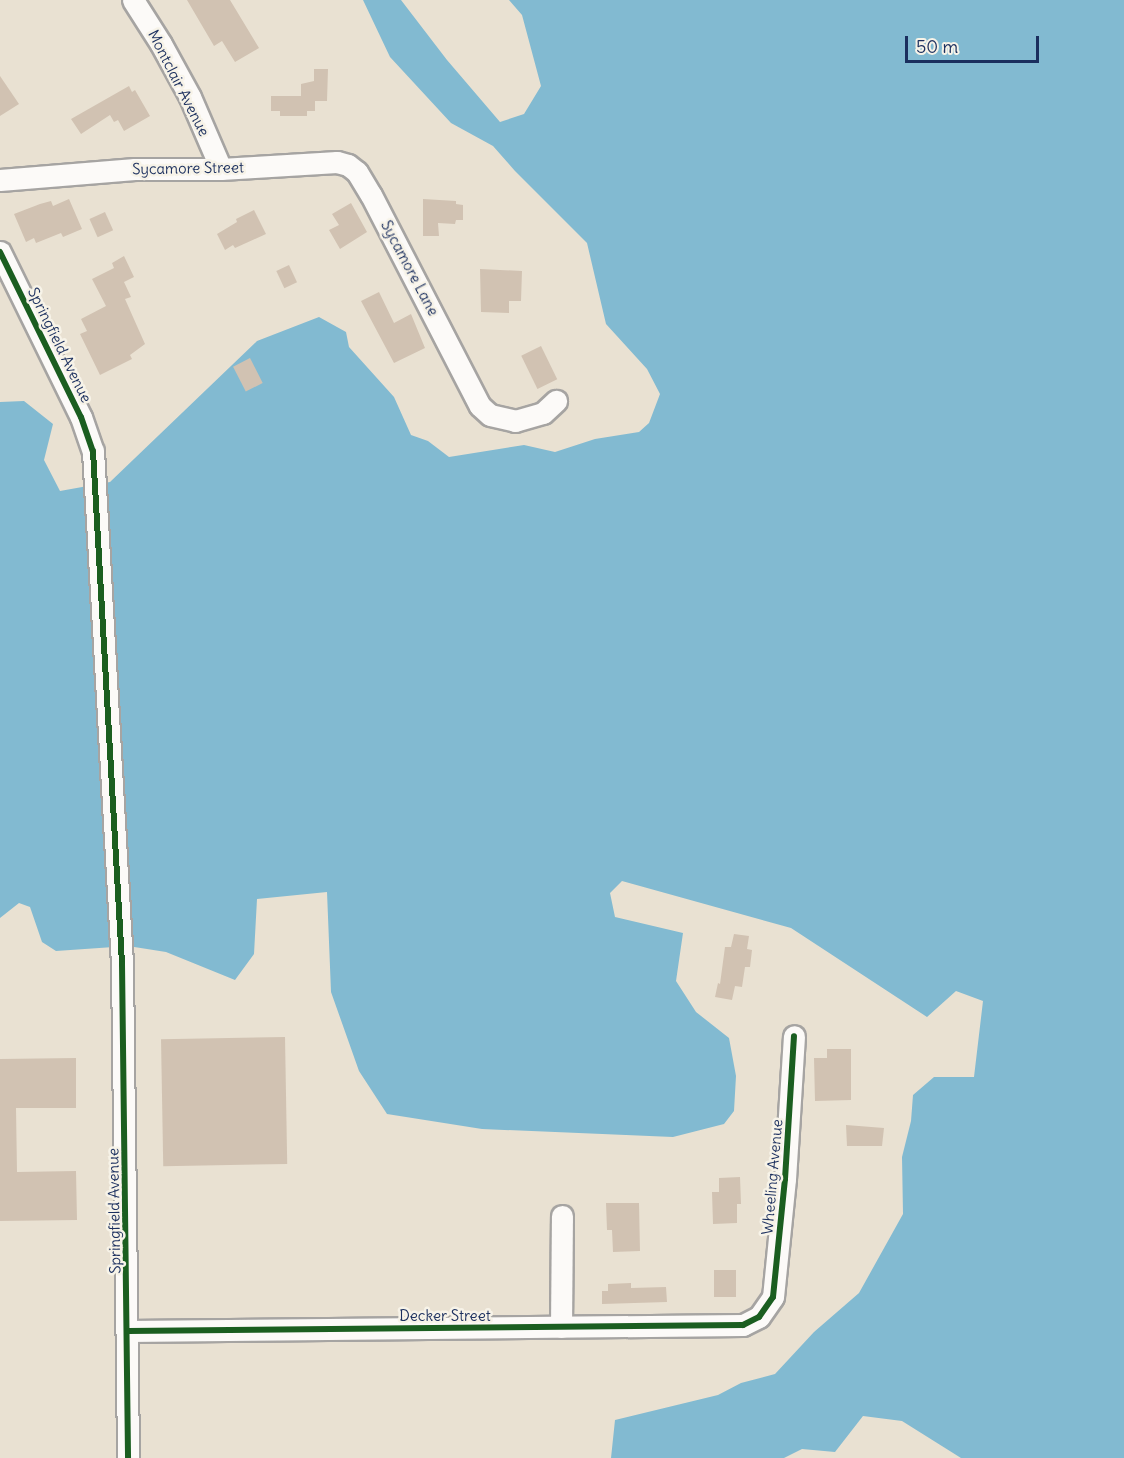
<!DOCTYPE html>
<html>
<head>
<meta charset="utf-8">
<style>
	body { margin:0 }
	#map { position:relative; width:1124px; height:1458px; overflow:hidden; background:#e9e1d2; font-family:Delius,sans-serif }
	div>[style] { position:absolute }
	.water>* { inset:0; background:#82bad1 }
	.building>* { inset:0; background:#d1c2b2; transform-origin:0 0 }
	.roads { filter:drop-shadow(2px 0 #a6a4a2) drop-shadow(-2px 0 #a6a4a2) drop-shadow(0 2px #a6a4a2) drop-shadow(0 -2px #a6a4a2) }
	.minor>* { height:21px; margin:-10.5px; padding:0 10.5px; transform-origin:10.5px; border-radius:10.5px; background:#fcfaf8 }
	.cycleway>* { height:6px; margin:-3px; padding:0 3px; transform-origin:3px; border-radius:3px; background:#1b5e20 }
	span { translate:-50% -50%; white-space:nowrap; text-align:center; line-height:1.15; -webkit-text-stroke:5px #f7f3e8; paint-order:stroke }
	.street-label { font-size:15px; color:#1b2f5e }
	.scale { position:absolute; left:905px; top:36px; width:134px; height:27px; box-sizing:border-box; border:3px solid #1b2f5e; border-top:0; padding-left:8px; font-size:18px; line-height:21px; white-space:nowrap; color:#1b2f5e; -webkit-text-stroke:4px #f7f3e8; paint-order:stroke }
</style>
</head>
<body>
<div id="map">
	<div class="water">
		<div style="clip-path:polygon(363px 0,401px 0,447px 60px,500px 122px,524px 114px,541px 86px,522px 15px,509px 0,1124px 0,1124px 1458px,961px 1458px,902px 1421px,863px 1416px,835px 1452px,802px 1449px,784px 1458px,611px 1458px,615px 1420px,718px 1395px,741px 1383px,775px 1374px,814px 1332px,859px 1293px,903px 1214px,902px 1157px,911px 1121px,913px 1095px,934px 1077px,974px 1077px,983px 1001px,956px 991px,927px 1017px,791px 928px,622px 881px,610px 893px,615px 917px,683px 933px,676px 981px,696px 1012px,729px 1038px,736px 1076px,734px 1111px,724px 1124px,673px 1137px,482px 1129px,387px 1114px,359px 1071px,331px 992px,327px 892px,257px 899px,254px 954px,235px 980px,166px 952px,128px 946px,56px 951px,42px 942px,30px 907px,19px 903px,0 918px,0 402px,24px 401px,53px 424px,44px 460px,60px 491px,110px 482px,257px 341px,319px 317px,346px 332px,349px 347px,394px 397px,411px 435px,428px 441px,449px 457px,524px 445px,555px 452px,595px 439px,639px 432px,649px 423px,660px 394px,647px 369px,606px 324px,587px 243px,515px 171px,493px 146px,451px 123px,390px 57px)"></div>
	</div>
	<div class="building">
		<div style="clip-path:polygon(187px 0,230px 0,259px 48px,235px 62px,222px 41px,214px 46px)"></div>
		<div style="clip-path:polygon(314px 69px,328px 69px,327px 101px,315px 101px,315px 111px,307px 111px,307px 116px,280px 116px,280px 111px,271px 111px,271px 96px,301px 96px,301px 84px,314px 81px)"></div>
		<div style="clip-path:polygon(0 76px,19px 104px,0 116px)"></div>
		<div style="clip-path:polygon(129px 86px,132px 92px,135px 90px,150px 116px,124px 131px,118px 120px,114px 122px,110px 115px,81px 134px,71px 119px)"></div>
		<div style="clip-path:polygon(69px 199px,82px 229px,63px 237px,61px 233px,36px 243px,34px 238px,26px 242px,14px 214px,40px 204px,51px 201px,53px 206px)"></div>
		<div style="clip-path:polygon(423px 199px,456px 201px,456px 204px,463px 205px,463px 220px,456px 220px,455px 224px,438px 223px,439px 236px,423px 236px)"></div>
		<div style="clip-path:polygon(351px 203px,367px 232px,340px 249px,329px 230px,339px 225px,332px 214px)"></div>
		<div style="clip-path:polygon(254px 210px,266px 234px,235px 248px,233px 245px,225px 250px,217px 234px,237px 222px,236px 219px)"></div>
		<div style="left:105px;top:212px;width:20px;height:17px;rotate:66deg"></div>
		<div style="clip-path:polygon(124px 256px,134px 277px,124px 282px,131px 297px,125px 299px,145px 344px,130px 355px,132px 359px,100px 375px,80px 334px,87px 331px,81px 319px,106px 306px,92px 279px,114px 268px,112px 263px)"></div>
		<div style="left:289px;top:265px;width:19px;height:14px;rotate:65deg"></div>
		<div style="clip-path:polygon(480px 269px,522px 271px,521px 301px,509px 301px,509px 313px,481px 312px)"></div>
		<div style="clip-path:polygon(379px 292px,394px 323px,411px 314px,425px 348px,394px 363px,361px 301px)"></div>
		<div style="left:541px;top:346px;width:37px;height:22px;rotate:64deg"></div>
		<div style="left:250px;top:358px;width:28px;height:19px;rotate:63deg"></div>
		<div style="clip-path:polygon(734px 934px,749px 936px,747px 949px,752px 950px,750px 967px,745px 967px,742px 987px,735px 986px,732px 1000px,715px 997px,718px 983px,720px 984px,725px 947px,731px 947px)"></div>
		<div style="left:285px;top:1037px;width:127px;height:124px;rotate:89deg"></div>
		<div style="clip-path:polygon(827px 1049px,851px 1049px,851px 1100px,815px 1101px,814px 1058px,827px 1058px)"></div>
		<div style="clip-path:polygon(76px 1058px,76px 1108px,16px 1108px,17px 1172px,76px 1171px,77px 1220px,0 1221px,0 1059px)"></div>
		<div style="clip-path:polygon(846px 1125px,884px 1128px,882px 1146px,847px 1146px)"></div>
		<div style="clip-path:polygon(740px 1177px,741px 1204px,737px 1204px,737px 1223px,713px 1224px,712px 1192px,719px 1192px,719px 1178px)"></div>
		<div style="clip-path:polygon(606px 1203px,639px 1203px,640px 1251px,613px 1252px,612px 1230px,607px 1230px)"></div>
		<div style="left:714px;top:1270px;width:22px;height:27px"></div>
		<div style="clip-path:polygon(631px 1283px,631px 1288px,666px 1287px,667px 1302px,602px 1304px,602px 1291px,608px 1291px,608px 1284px)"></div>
	</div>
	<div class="roads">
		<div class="minor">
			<div style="left:133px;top:0;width:52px;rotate:57.5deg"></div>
			<div style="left:161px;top:44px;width:60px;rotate:61.3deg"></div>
			<div style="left:190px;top:97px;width:78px;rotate:66.7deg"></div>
			<div style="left:0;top:180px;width:135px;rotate:-4.7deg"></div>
			<div style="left:135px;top:169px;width:86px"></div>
			<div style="left:221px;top:169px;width:116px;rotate:-3.5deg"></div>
			<div style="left:337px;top:162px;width:11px;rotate:15deg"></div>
			<div style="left:348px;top:165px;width:11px;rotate:38deg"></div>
			<div style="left:357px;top:172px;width:27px;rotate:59deg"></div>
			<div style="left:371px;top:195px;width:237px;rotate:62.7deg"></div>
			<div style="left:480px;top:406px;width:13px;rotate:42deg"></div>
			<div style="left:490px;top:415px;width:26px;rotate:13deg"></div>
			<div style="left:515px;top:421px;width:29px;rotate:-16deg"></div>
			<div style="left:543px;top:413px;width:18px;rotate:-43deg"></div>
			<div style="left:0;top:252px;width:184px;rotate:63.9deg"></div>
			<div style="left:81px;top:417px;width:36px;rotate:71deg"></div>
			<div style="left:93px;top:451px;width:514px;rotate:86.76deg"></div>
			<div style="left:122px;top:964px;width:494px;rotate:89.3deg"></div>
			<div style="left:561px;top:1327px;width:111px;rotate:-89.5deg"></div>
			<div style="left:128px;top:1331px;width:615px;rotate:-0.56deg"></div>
			<div style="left:743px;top:1325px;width:18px;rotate:-27deg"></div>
			<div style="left:759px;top:1317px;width:24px;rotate:-55deg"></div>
			<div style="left:773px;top:1297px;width:119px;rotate:-84.2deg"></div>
			<div style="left:785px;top:1179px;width:143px;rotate:-86.4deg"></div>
		</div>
	</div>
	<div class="cycleway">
		<div style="left:0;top:252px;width:184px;rotate:63.9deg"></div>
		<div style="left:81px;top:417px;width:36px;rotate:71deg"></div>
		<div style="left:93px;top:451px;width:514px;rotate:86.76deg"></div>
		<div style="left:122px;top:964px;width:494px;rotate:89.3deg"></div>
		<div style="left:128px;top:1331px;width:615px;rotate:-0.56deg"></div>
		<div style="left:743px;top:1325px;width:18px;rotate:-27deg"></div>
		<div style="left:759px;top:1317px;width:24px;rotate:-55deg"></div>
		<div style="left:773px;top:1297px;width:119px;rotate:-84.2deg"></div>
		<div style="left:785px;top:1179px;width:143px;rotate:-86.4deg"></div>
	</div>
	<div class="street-label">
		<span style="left:179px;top:83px;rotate:63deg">Montclair Avenue</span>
		<span style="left:188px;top:168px;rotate:-1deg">Sycamore Street</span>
		<span style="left:410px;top:268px;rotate:62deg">Sycamore Lane</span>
		<span style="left:60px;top:345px;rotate:64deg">Springfield Avenue</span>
		<span style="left:772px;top:1177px;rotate:-85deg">Wheeling Avenue</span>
		<span style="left:114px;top:1211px;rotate:-91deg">Springfield Avenue</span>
		<span style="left:445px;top:1316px">Decker Street</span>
	</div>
	<div class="scale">50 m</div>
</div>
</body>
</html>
